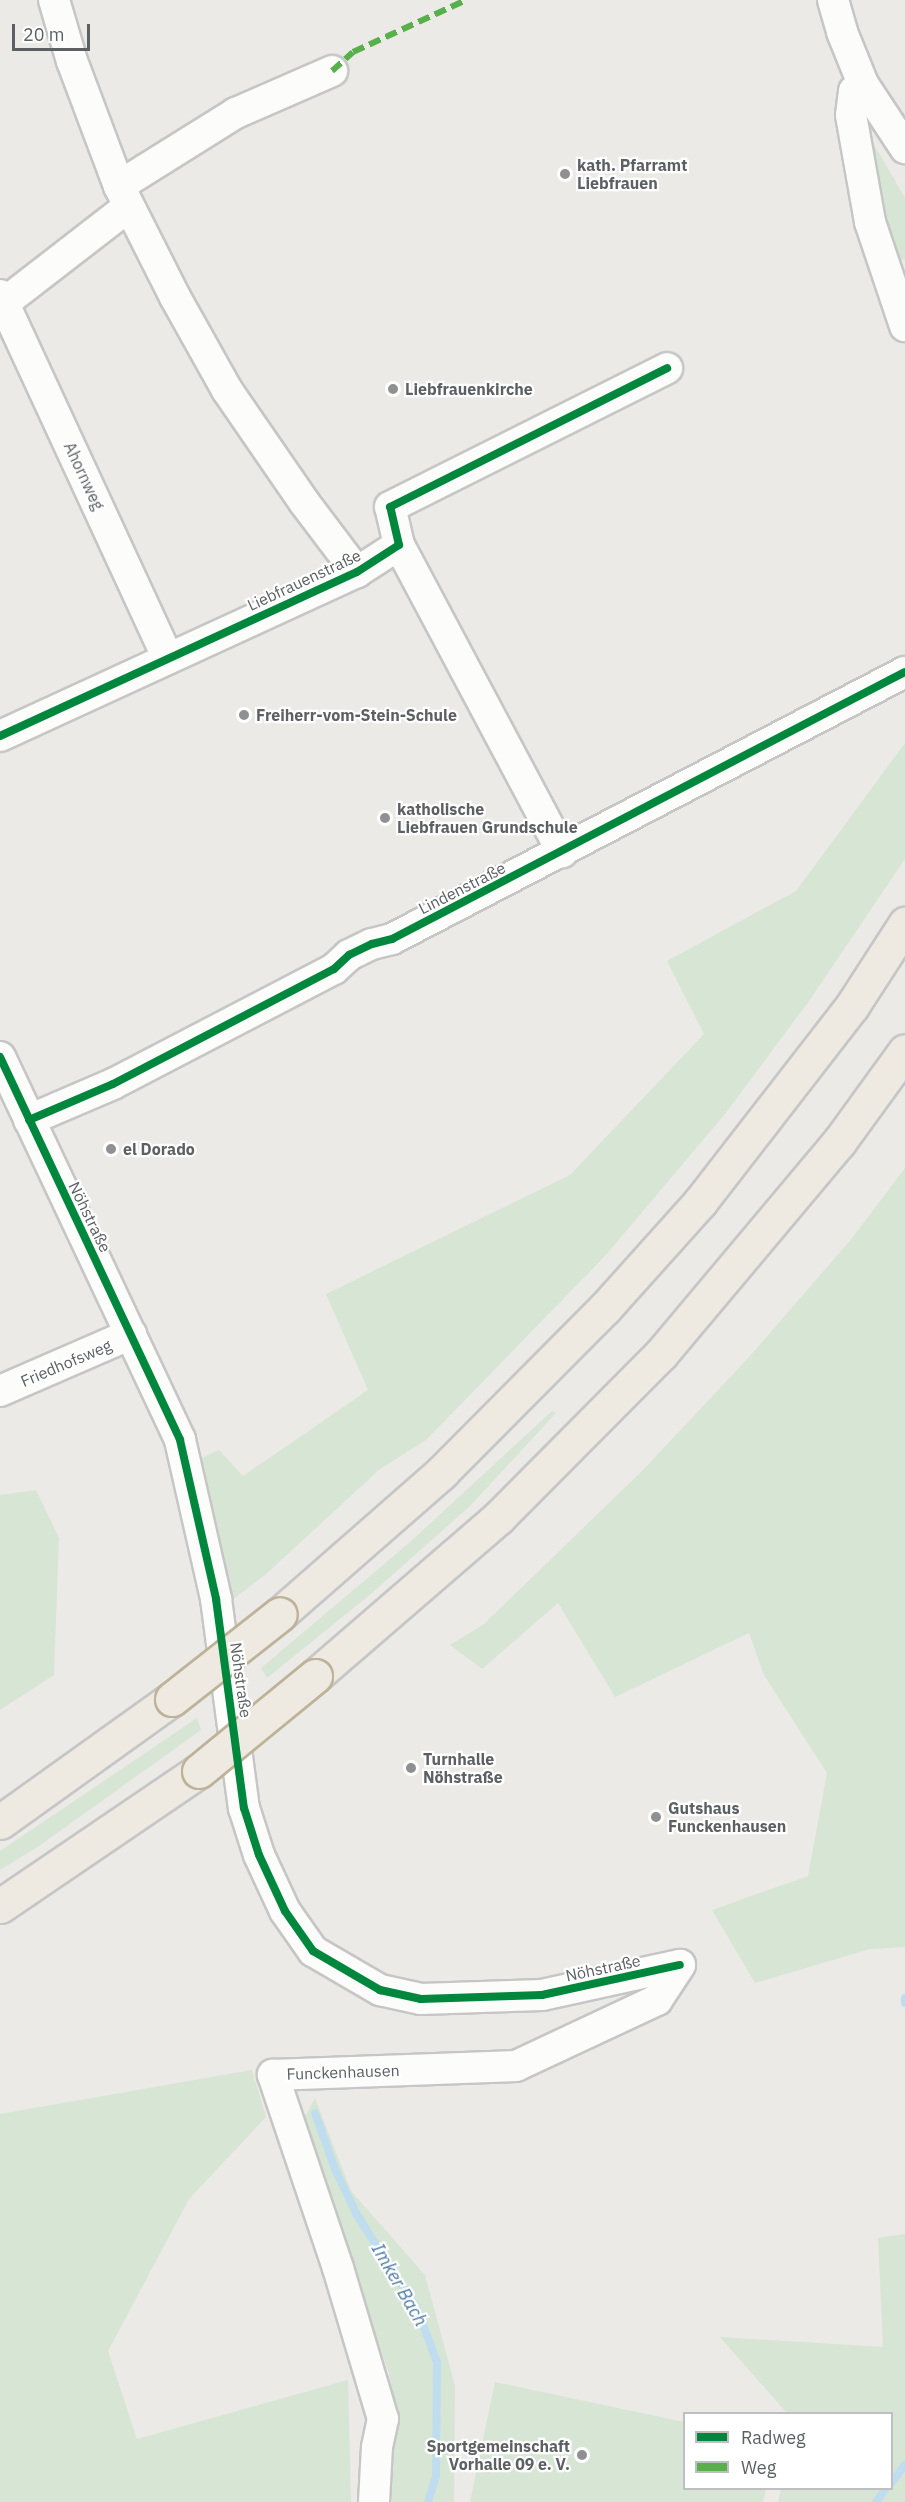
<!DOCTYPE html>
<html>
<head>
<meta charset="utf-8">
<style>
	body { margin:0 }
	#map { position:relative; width:905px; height:2502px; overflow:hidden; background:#ebeae7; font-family:"IBM Plex Sans",sans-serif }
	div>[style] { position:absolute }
	.green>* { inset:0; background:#d6e5d4 }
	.stream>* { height:8px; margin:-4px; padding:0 4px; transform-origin:4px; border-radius:4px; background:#c0ddf0 }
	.roads { filter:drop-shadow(2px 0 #c6c6c6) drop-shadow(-2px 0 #c6c6c6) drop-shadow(0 2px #c6c6c6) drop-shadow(0 -2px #c6c6c6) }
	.minor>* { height:30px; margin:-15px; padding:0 15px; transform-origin:15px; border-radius:15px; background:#fcfcfb }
	.motorway>* { height:33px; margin:-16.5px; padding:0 16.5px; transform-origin:16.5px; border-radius:16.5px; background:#eeeae2 }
	.bridges { filter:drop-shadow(2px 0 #beb298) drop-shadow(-2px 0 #beb298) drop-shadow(0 2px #beb298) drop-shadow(0 -2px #beb298) }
	.motorway-bridge>* { height:33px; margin:-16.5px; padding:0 16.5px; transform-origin:16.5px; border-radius:16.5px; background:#eeeae2 }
	.quiet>* { height:6px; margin-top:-3px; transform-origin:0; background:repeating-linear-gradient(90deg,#58b04a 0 12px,transparent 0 18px) }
	.cycleway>* { height:8px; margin:-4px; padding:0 4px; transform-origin:4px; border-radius:4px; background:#00873e }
	.dots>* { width:16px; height:16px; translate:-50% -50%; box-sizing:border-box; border:3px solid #fff; border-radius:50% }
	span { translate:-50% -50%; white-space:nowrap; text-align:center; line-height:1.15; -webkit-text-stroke:4.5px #fff; paint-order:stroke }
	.poi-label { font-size:16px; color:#5c6063; font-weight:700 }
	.left { translate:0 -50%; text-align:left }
	.right { translate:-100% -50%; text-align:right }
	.street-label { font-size:16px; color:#5c6063 }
	.water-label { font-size:18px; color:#4c78a5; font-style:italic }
	.legend { position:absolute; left:683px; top:2412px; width:210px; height:78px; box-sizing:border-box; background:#fff; border:2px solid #bebfc1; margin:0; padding:8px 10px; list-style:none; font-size:18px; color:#5c6063 }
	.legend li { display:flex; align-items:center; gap:12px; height:30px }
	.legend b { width:30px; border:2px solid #bebfc1 }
	.scale { position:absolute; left:12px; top:24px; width:78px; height:27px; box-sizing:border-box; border:3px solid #5c6063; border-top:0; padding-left:8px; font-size:18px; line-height:21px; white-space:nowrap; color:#5c6063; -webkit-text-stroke:4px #fff; paint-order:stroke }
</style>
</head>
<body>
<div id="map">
	<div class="green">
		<div style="clip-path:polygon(869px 136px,905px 198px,905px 259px,897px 262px,885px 224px)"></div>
		<div style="clip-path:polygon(905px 743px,905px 859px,809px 1001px,725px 1114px,605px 1256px,426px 1440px,380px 1469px,265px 1575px,228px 1603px,201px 1458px,219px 1450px,243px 1476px,368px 1390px,326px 1294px,570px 1175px,704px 1034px,667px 961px,796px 891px)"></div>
		<div style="clip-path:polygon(905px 1168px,905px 1947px,870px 1949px,755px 1983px,712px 1910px,808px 1876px,827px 1773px,764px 1675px,749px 1633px,615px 1697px,558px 1603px,482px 1669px,450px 1645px,484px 1624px,642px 1471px,750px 1356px,853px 1237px)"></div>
		<div style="clip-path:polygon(552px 1411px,556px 1413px,470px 1506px,372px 1593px,267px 1678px,261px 1668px,409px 1543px)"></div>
		<div style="clip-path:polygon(36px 1490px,59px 1538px,54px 1675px,0 1710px,0 1495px)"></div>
		<div style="clip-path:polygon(197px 1718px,201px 1730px,39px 1846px,0 1870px,0 1851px)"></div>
		<div style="clip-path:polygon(252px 2070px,266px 2117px,189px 2199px,108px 2351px,137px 2439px,348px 2380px,351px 2502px,0 2502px,0 2114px)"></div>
		<div style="clip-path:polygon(315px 2098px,351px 2191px,425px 2275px,455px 2386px,454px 2502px,392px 2502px,389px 2373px,301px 2124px)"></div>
		<div style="clip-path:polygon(905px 2234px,905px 2502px,778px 2502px,781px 2489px,892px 2488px,892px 2414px,787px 2413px,720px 2337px,883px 2347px,878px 2238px)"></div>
		<div style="clip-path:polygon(495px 2382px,684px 2422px,684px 2488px,766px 2489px,763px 2502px,470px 2502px)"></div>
	</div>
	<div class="stream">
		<div style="left:905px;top:1998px;width:5px;rotate:90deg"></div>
		<div style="left:315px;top:2113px;width:59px;rotate:70.3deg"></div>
		<div style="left:335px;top:2169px;width:51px;rotate:64.4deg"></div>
		<div style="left:357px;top:2215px;width:112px;rotate:57.4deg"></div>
		<div style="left:417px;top:2309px;width:57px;rotate:69.3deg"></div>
		<div style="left:437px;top:2362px;width:114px;rotate:90.5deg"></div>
		<div style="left:436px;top:2476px;width:27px;rotate:107deg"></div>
		<div style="left:892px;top:2482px;width:21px;rotate:-53deg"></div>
		<div style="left:876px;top:2502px;width:17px;rotate:-54deg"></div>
	</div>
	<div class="roads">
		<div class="minor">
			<div style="left:54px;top:0;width:64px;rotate:73.6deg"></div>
			<div style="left:72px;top:61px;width:134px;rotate:69.4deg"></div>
			<div style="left:119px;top:186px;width:124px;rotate:63.2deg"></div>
			<div style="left:175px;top:297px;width:107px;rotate:60.8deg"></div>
			<div style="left:227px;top:390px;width:136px;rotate:55.5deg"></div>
			<div style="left:304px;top:502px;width:88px;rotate:52.9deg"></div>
			<div style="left:833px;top:0;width:33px;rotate:74deg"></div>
			<div style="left:842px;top:32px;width:56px;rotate:68deg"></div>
			<div style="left:863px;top:84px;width:77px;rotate:56.7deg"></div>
			<div style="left:863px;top:84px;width:11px;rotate:142deg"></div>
			<div style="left:854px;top:91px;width:24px;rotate:97deg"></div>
			<div style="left:851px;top:115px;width:109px;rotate:79.9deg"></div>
			<div style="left:870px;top:222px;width:110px;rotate:71.4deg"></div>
			<div style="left:119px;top:186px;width:138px;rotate:-32deg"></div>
			<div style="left:236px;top:113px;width:105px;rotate:-23.6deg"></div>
			<div style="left:0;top:295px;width:400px;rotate:65.2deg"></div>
			<div style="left:4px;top:303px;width:157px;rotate:-37.7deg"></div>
			<div style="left:399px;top:545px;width:348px;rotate:62deg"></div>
			<div style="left:0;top:736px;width:393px;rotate:-24.7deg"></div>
			<div style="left:357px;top:572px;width:50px;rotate:-32.7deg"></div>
			<div style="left:399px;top:545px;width:39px;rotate:-103deg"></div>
			<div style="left:390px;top:507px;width:310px;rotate:-26.6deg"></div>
			<div style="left:0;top:1057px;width:423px;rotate:64.8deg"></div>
			<div style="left:180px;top:1440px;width:163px;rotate:77.2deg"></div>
			<div style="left:216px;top:1599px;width:211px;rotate:82.4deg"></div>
			<div style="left:244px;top:1808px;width:49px;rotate:72.3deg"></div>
			<div style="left:259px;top:1855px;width:62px;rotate:65.1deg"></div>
			<div style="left:285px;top:1911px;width:49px;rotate:55deg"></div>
			<div style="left:313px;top:1951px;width:78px;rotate:30.2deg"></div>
			<div style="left:380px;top:1990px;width:42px;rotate:12.4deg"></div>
			<div style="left:421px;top:1999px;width:121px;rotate:-1.9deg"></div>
			<div style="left:542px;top:1995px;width:141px;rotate:-12.3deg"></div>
			<div style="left:29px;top:1120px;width:91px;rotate:-23.2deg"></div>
			<div style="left:113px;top:1084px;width:249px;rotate:-27.5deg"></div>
			<div style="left:334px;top:969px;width:21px;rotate:-43deg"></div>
			<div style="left:349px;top:955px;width:25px;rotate:-26deg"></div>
			<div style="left:372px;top:944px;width:21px;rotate:-14deg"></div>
			<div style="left:392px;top:939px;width:578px;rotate:-27.5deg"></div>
			<div style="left:0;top:1391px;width:143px;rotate:-23.5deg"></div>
			<div style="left:374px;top:2502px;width:55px;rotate:-86.9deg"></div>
			<div style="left:377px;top:2447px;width:29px;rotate:-78deg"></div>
			<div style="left:383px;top:2419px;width:158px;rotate:-106.6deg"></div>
			<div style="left:338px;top:2268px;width:204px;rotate:-108.6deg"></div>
			<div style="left:273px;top:2075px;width:243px;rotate:-2.1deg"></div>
			<div style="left:516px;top:2066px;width:156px;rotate:-25.1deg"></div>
			<div style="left:657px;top:2000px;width:42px;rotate:-56.7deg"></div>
		</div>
		<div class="motorway">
			<div style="left:280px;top:1614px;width:215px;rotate:-41.2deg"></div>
			<div style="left:442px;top:1472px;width:231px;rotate:-45.2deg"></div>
			<div style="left:605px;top:1308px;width:142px;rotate:-48.1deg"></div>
			<div style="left:700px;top:1202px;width:248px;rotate:-52.2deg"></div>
			<div style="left:852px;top:1006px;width:98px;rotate:-57.1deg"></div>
			<div style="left:315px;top:1676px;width:242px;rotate:-40.8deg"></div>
			<div style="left:498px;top:1518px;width:231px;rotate:-45.2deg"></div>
			<div style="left:661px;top:1354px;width:277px;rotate:-50deg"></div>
			<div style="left:839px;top:1142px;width:112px;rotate:-54deg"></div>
			<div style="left:0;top:1822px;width:211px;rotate:-35.6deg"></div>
			<div style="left:0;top:1906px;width:240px;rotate:-34.2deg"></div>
		</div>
	</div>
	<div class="bridges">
		<div class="motorway-bridge">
			<div style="left:172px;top:1699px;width:137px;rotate:-38.2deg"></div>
			<div style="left:199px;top:1771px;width:150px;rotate:-39.3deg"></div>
		</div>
	</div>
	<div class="quiet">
		<div style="left:332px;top:71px;width:28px;rotate:-42deg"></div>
		<div style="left:353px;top:52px;width:124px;rotate:-24.7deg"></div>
	</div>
	<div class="cycleway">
		<div style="left:0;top:736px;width:393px;rotate:-24.7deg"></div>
		<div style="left:357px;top:572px;width:50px;rotate:-32.7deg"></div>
		<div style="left:399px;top:545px;width:39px;rotate:-103deg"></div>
		<div style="left:390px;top:507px;width:310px;rotate:-26.6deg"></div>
		<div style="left:0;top:1057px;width:423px;rotate:64.8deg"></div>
		<div style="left:180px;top:1440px;width:163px;rotate:77.2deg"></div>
		<div style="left:216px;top:1599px;width:211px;rotate:82.4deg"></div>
		<div style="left:244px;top:1808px;width:49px;rotate:72.3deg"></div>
		<div style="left:259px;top:1855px;width:62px;rotate:65.1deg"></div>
		<div style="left:285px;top:1911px;width:49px;rotate:55deg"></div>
		<div style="left:313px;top:1951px;width:78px;rotate:30.2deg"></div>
		<div style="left:380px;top:1990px;width:42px;rotate:12.4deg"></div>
		<div style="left:421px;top:1999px;width:121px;rotate:-1.9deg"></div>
		<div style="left:542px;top:1995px;width:141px;rotate:-12.3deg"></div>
		<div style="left:29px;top:1120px;width:91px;rotate:-23.2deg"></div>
		<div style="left:113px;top:1084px;width:249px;rotate:-27.5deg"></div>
		<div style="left:334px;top:969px;width:21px;rotate:-43deg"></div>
		<div style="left:349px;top:955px;width:25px;rotate:-26deg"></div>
		<div style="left:372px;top:944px;width:21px;rotate:-14deg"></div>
		<div style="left:392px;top:939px;width:578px;rotate:-27.5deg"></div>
	</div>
	<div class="dots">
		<div style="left:565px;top:174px;background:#8e9091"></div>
		<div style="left:393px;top:389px;background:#8e9091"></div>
		<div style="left:244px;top:715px;background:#8e9091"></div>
		<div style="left:385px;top:818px;background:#8e9091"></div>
		<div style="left:111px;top:1149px;background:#8e9091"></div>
		<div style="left:411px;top:1768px;background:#8e9091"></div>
		<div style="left:656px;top:1817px;background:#8e9091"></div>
		<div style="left:582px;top:2455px;background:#8e9091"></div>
	</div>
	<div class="poi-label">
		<span class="left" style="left:577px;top:174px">kath. Pfarramt<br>Liebfrauen</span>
		<span class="left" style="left:405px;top:389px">Liebfrauenkirche</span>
		<span class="left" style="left:256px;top:715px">Freiherr-vom-Stein-Schule</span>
		<span class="left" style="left:397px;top:818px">katholische<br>Liebfrauen Grundschule</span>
		<span class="left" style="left:123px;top:1149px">el Dorado</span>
		<span class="left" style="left:423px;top:1768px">Turnhalle<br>Nöhstraße</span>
		<span class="left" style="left:668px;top:1817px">Gutshaus<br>Funckenhausen</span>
		<span class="right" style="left:570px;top:2455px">Sportgemeinschaft<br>Vorhalle 09 e. V.</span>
	</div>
	<div class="street-label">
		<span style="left:84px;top:476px;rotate:65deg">Ahornweg</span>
		<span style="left:304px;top:580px;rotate:-25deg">Liebfrauenstraße</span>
		<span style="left:462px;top:888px;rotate:-27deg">Lindenstraße</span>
		<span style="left:90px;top:1217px;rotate:64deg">Nöhstraße</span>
		<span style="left:66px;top:1363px;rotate:-23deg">Friedhofsweg</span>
		<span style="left:241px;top:1680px;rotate:82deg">Nöhstraße</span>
		<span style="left:603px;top:1968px;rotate:-12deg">Nöhstraße</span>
		<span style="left:343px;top:2072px;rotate:-2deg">Funckenhausen</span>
	</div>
	<div class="water-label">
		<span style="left:399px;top:2285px;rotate:60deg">Imker Bach</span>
	</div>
	<ul class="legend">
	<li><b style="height:8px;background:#00873e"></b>Radweg</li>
	<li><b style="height:8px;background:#58b04a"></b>Weg</li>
	</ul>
	<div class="scale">20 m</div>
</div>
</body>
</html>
